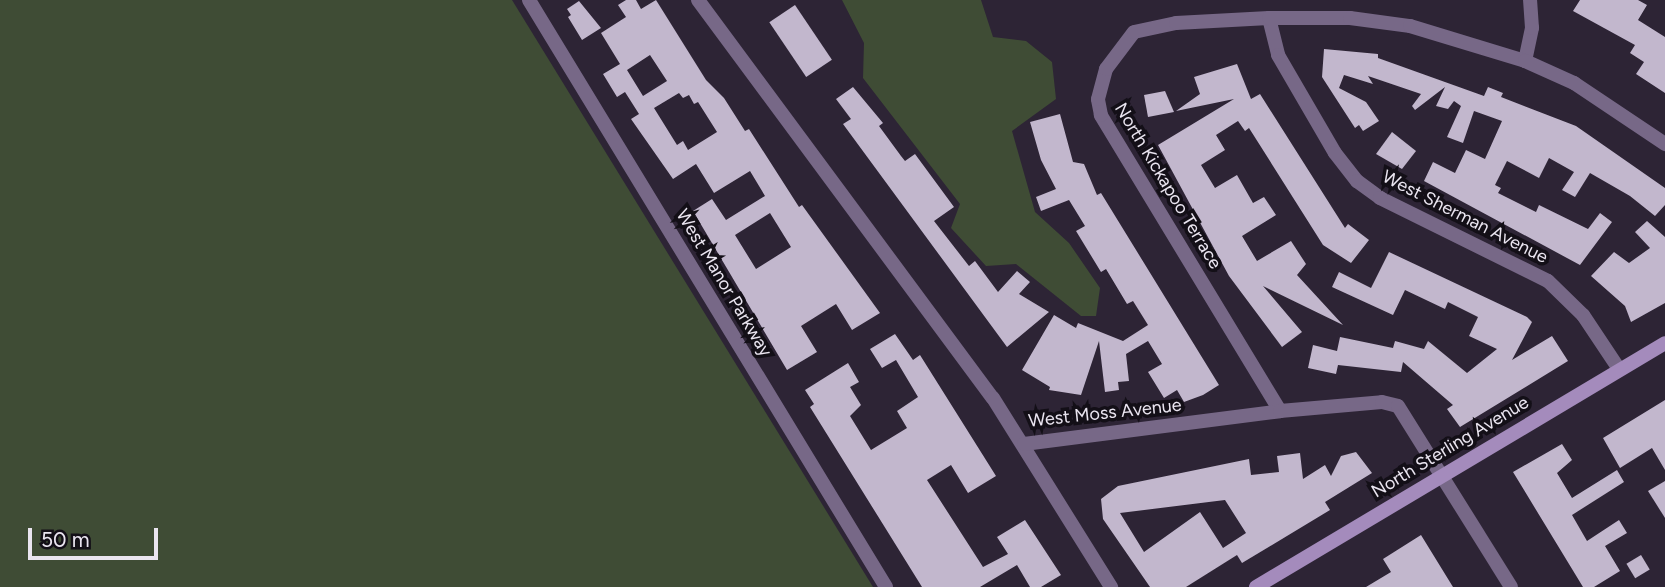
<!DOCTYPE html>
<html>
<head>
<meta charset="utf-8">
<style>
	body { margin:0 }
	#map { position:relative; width:1665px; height:587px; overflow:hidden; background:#2d2435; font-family:Figtree,sans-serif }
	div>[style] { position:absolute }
	.green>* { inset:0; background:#3f4c35 }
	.building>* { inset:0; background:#c2b7cd; transform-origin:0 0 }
	.street>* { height:14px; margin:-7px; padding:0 7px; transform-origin:7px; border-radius:7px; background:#776887 }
	.secondary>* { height:14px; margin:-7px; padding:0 7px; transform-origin:7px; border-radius:7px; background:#a48bbc }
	span { translate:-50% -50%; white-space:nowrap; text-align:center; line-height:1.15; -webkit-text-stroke:7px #130f17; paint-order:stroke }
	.street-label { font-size:18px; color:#eae5f0 }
	.scale { position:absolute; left:28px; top:528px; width:130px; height:32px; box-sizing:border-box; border:4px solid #eae5f0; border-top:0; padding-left:9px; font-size:21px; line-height:24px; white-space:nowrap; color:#eae5f0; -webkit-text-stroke:5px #130f17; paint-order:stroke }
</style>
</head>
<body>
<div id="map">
	<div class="green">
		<div style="clip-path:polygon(0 0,512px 0,873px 587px,0 587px)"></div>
		<div style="clip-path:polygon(842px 0,981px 0,993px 37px,1026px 41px,1052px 62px,1056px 99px,1012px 131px,1035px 212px,1069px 243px,1100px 288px,1096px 316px,1081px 316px,1016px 264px,986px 266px,951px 228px,960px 204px,863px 78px,864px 43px)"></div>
	</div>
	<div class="building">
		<div style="clip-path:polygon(evenodd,626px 0,636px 0,641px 9px,656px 0,706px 80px,724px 98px,745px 131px,749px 129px,799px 207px,802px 205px,880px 313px,852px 330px,836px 304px,801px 326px,817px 352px,787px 370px,693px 211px,712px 199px,726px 220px,765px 196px,750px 171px,714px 193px,696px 164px,673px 179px,631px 119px,639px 114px,625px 92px,617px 97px,603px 74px,620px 64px,601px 33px,626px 17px,618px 5px,626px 0,650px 55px,667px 81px,643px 96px,627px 70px,650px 55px,626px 0,679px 93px,683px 98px,689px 95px,694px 104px,698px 102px,717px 132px,688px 150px,683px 141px,677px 145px,654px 108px,679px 93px,626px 0,770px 213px,791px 247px,756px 269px,735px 235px,770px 213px)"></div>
		<div style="clip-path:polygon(1580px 0,1638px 0,1647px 5px,1638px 20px,1665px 37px,1665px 93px,1636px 74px,1644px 62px,1630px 53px,1635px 45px,1573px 11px)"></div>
		<div style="clip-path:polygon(579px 1px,601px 28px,582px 40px,568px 17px,571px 15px,567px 9px)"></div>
		<div style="left:795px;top:5px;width:66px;height:31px;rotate:56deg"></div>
		<div style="clip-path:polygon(1324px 49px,1378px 54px,1378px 58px,1484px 96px,1488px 87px,1503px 93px,1501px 97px,1576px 126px,1665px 188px,1665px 205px,1655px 216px,1630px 196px,1590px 173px,1575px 197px,1562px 190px,1574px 172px,1549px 158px,1539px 178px,1507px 161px,1495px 185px,1501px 188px,1498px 193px,1536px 212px,1539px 205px,1588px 229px,1600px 213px,1612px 222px,1580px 265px,1424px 181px,1433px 162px,1455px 173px,1466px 150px,1485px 159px,1502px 121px,1474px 111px,1463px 143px,1447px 137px,1461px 106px,1454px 101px,1448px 109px,1436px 106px,1445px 87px,1415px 110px,1412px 106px,1421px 94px,1368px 76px,1373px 84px,1344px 75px,1339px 88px,1366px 102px,1379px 121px,1363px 131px,1359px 125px,1355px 128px,1322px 77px)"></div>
		<div style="clip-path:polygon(1237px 64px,1251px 99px,1260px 94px,1345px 228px,1348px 224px,1369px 240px,1351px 263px,1323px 245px,1249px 128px,1245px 131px,1238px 121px,1216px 135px,1225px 150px,1201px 165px,1215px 188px,1237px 175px,1253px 203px,1264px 197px,1276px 215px,1242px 236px,1257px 261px,1291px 241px,1306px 264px,1297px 275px,1343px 325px,1263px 286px,1302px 332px,1282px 347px,1229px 276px,1158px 145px,1234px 99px,1176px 111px,1200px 94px,1194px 77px)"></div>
		<div style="clip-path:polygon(853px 87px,883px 123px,879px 126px,901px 156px,905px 161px,915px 154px,954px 207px,934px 221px,969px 266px,975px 261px,998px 292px,1017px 271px,1030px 282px,1019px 294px,1049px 312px,1007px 347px,843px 124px,851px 119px,836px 99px)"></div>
		<div style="clip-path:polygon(1165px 91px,1174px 112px,1148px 117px,1144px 95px)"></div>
		<div style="clip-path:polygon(1060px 114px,1073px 162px,1084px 164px,1097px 195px,1101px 193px,1219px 385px,1203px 395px,1184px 402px,1177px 390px,1164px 398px,1148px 372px,1162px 364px,1148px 341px,1126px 354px,1129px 381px,1118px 382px,1119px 390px,1105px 392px,1099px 341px,1081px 395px,1049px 390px,1050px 387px,1022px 370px,1054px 315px,1076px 328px,1078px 323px,1123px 341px,1148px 325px,1133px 301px,1127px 304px,1106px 269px,1101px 272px,1076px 231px,1085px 226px,1069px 200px,1041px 211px,1036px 197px,1056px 189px,1041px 160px,1030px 122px)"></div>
		<div style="clip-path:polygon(1392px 132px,1416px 151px,1402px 169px,1376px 154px)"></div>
		<div style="clip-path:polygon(1647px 221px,1665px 237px,1665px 303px,1631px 322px,1625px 306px,1591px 276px,1614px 252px,1629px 263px,1650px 248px,1635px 232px)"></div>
		<div style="clip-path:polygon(1389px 252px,1527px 317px,1532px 322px,1512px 360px,1552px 336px,1568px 361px,1460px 427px,1447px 409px,1453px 405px,1403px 362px,1401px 372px,1338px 365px,1336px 374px,1308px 368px,1313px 345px,1337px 351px,1340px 337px,1393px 348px,1395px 341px,1424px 349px,1428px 341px,1467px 373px,1497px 349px,1469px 336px,1478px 317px,1448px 302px,1445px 309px,1405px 290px,1393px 315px,1332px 287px,1339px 272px,1371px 288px)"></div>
		<div style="clip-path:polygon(895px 334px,913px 360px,920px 355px,996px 476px,968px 493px,951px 465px,927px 480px,983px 567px,1008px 554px,997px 537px,1025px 520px,1061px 575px,1041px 587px,1030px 587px,1017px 565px,980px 587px,922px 587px,810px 407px,814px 404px,805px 390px,848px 363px,859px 382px,850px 387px,861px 405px,850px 416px,871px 450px,907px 428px,897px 411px,918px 397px,896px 360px,882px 368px,870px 349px)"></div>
		<div style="clip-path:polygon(1665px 400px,1665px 470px,1652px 448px,1620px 468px,1603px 438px)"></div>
		<div style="clip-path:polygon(1562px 444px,1572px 460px,1557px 473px,1572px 498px,1617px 470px,1624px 482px,1572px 515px,1587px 541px,1619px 520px,1627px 533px,1605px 546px,1620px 571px,1594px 587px,1583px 587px,1513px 472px)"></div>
		<div style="clip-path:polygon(evenodd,1356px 452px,1372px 473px,1325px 502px,1330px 510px,1242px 563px,1237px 555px,1186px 587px,1150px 587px,1103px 519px,1101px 499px,1118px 486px,1249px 459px,1251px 475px,1279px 472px,1277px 456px,1300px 453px,1303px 479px,1325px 465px,1331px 476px,1341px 456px,1356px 452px,1225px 500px,1246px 533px,1223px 548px,1200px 512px,1144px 552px,1120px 513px,1225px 500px)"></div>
		<div style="clip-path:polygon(1665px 481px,1665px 518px,1648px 491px)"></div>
		<div style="clip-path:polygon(1421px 535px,1453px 587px,1366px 587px,1391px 572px,1383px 559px)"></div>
		<div style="left:1641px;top:555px;width:17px;height:17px;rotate:59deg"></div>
	</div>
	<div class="street">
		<div style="left:529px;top:0;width:687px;rotate:58.69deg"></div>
		<div style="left:698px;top:0;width:495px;rotate:53.5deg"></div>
		<div style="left:993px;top:398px;width:223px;rotate:58deg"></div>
		<div style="left:1269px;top:18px;width:38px;rotate:76deg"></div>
		<div style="left:1278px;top:55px;width:113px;rotate:59.8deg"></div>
		<div style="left:1335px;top:153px;width:36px;rotate:52deg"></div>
		<div style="left:1357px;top:181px;width:29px;rotate:36deg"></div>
		<div style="left:1380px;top:198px;width:187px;rotate:26.3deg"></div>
		<div style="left:1548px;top:281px;width:49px;rotate:44.2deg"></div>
		<div style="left:1583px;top:315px;width:65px;rotate:56.3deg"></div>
		<div style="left:1525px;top:61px;width:34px;rotate:-78deg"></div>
		<div style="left:1532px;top:28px;width:28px;rotate:-94deg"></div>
		<div style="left:1280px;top:411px;width:346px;rotate:-121.2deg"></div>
		<div style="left:1101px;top:115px;width:16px;rotate:-101deg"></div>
		<div style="left:1098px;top:99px;width:31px;rotate:-75deg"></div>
		<div style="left:1106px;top:69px;width:46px;rotate:-52.9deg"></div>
		<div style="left:1134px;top:32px;width:43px;rotate:-12.1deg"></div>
		<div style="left:1176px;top:23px;width:93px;rotate:-3.1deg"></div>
		<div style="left:1269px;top:18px;width:81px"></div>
		<div style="left:1350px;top:18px;width:61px;rotate:7.6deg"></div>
		<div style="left:1410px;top:26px;width:120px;rotate:16.9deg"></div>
		<div style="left:1525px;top:61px;width:54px;rotate:24.2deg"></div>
		<div style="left:1574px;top:83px;width:110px;rotate:33.8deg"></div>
		<div style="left:1024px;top:444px;width:258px;rotate:-7.3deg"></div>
		<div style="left:1280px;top:411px;width:102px;rotate:-5deg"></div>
		<div style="left:1382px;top:402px;width:16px;rotate:14deg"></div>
		<div style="left:1398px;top:406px;width:213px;rotate:58deg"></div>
	</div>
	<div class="secondary">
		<div style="left:1256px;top:587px;width:476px;rotate:-30.8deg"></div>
	</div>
	<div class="street-label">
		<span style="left:1168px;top:186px;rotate:59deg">North Kickapoo Terrace</span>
		<span style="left:1465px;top:217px;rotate:27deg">West Sherman Avenue</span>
		<span style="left:724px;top:283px;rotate:59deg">West Manor Parkway</span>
		<span style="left:1105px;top:413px;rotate:-6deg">West Moss Avenue</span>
		<span style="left:1450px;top:447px;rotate:-31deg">North Sterling Avenue</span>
	</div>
	<div class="scale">50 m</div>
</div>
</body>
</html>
